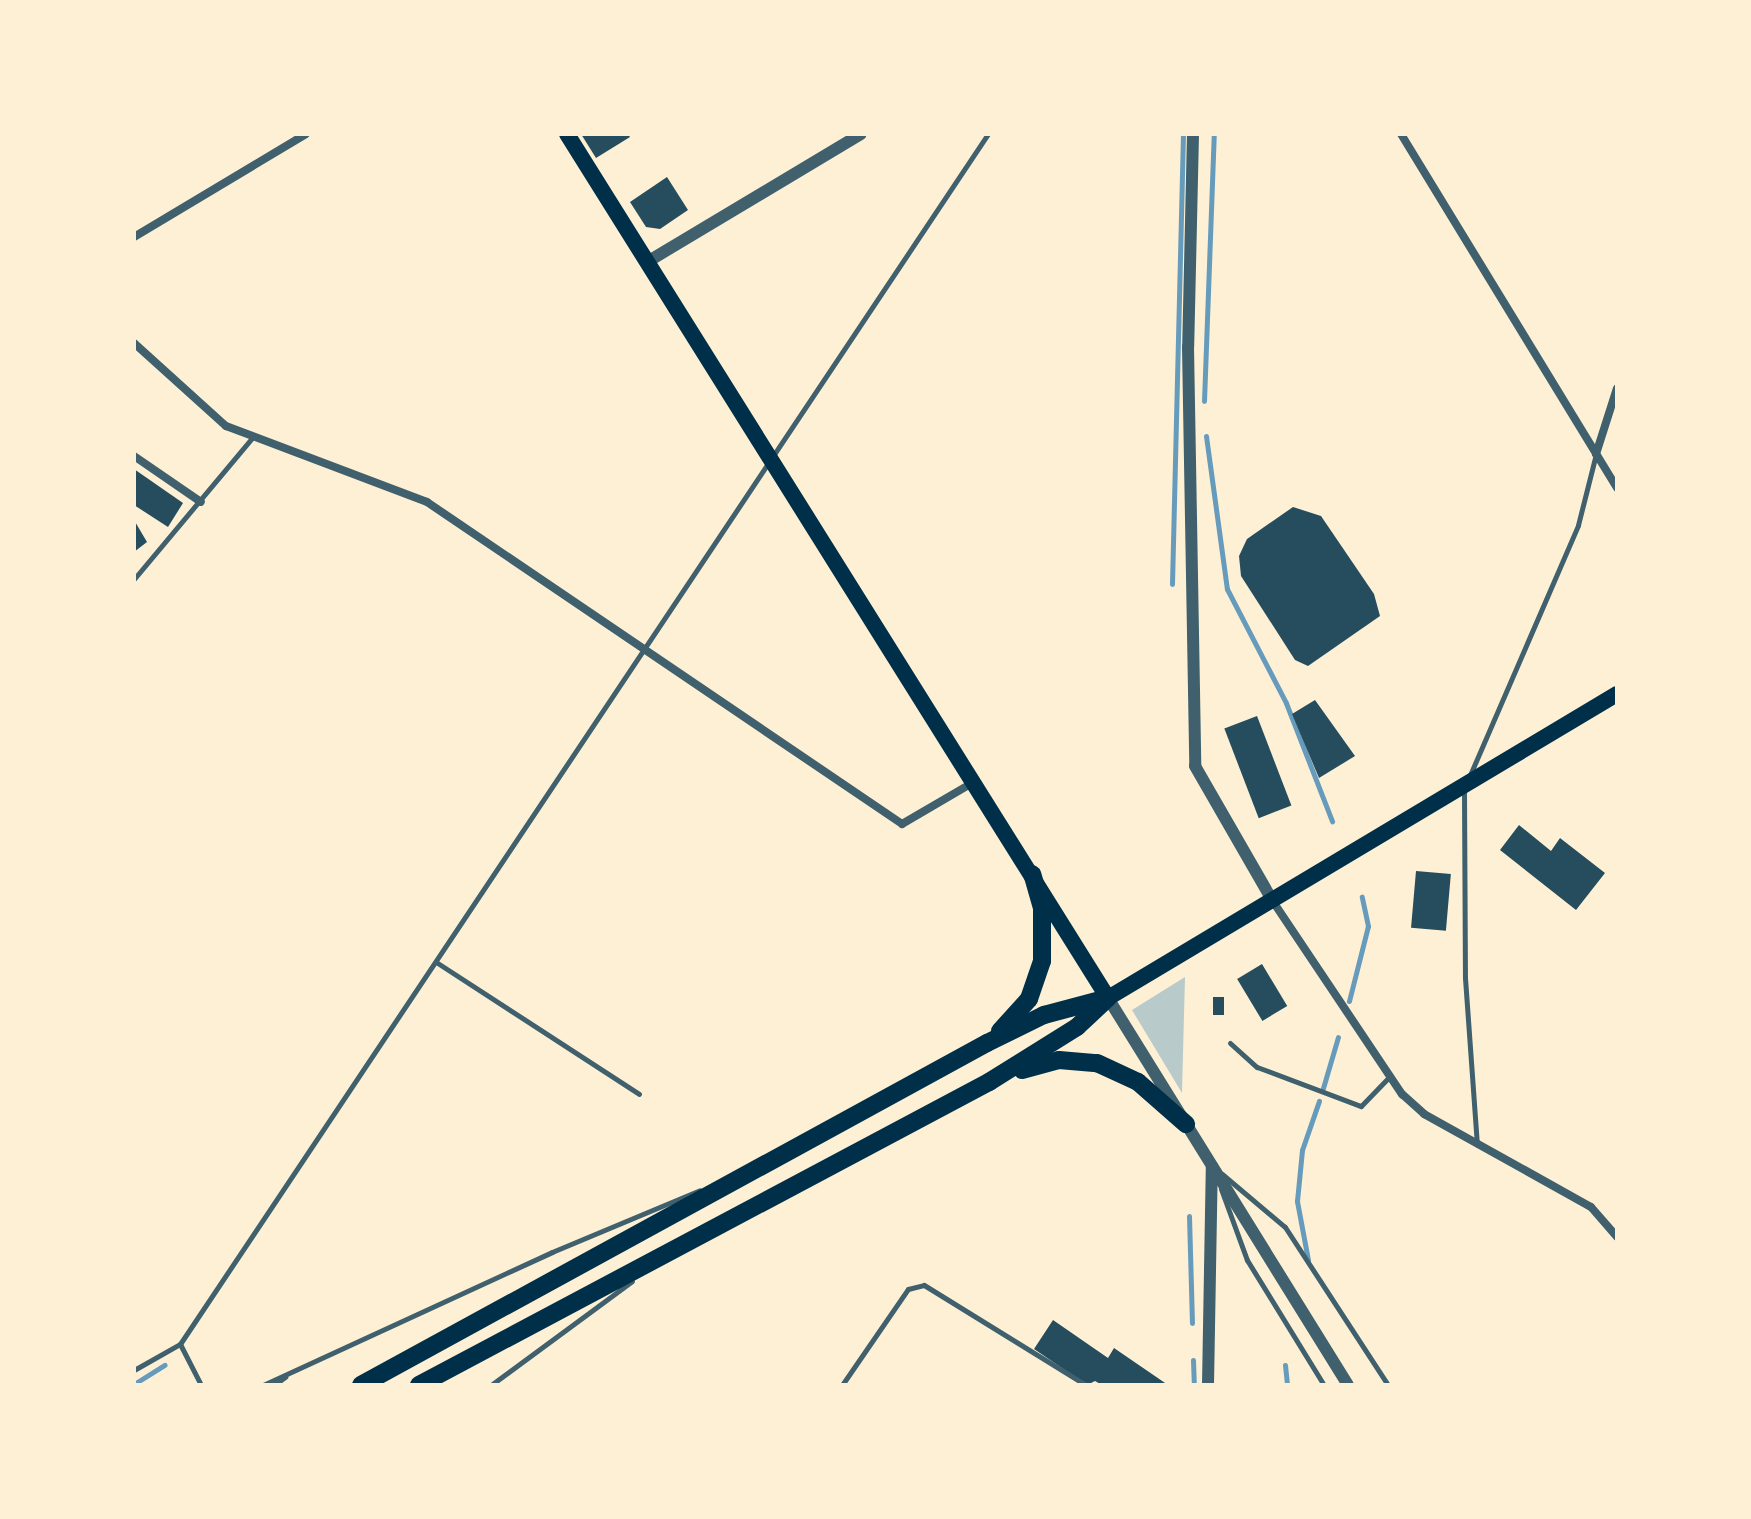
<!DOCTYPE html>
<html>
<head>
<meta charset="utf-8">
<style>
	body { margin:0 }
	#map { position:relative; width:1751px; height:1519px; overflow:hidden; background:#fdf0d5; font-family:Commissioner,sans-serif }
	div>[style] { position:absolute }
	.green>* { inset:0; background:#b9caca }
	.stream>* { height:5px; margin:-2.5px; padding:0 2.5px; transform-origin:2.5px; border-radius:2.5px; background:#669bbc }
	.building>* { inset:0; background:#264d5e; transform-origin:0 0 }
	.service>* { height:5px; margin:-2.5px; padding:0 2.5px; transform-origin:2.5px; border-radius:2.5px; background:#3f606c }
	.minor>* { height:8px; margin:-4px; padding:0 4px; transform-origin:4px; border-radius:4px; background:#3f606c }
	.tertiary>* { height:12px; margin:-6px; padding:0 6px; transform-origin:6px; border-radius:6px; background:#3f606c }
	.primary>* { height:16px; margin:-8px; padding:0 8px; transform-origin:8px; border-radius:8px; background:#003049 }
	.motorway>* { height:18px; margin:-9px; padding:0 9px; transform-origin:9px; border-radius:9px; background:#003049 }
	span { translate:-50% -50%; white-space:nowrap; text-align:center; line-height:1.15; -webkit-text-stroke:6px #fdf0d5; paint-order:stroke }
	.frame { position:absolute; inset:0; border:136px solid #fdf0d5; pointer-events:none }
</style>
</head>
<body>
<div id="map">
	<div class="green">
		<div style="clip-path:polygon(1185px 977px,1182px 1093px,1132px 1010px)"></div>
	</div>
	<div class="stream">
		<div style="left:1204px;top:401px;width:267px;rotate:-87.9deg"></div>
		<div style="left:1206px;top:436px;width:154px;rotate:82.2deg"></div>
		<div style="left:1227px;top:589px;width:128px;rotate:62.6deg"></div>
		<div style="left:1286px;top:703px;width:127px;rotate:68.7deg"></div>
		<div style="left:1172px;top:584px;width:450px;rotate:-88.6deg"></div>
		<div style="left:1349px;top:1001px;width:77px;rotate:-75.8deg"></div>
		<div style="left:1368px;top:926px;width:30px;rotate:-102deg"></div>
		<div style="left:1323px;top:1088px;width:53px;rotate:-73.6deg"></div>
		<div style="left:1189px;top:1216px;width:107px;rotate:88.4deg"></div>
		<div style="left:1308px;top:1260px;width:60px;rotate:-100.6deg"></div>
		<div style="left:1297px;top:1201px;width:51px;rotate:-84.4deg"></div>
		<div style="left:1302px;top:1150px;width:52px;rotate:-70.9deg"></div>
		<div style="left:1193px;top:1360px;width:25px;rotate:88deg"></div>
		<div style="left:1285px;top:1365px;width:20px;rotate:84deg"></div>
		<div style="left:134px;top:1384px;width:36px;rotate:-32deg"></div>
	</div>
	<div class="building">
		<div style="clip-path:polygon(581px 134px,628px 134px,630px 137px,596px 158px)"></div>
		<div style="clip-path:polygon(667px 177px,688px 210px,660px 229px,646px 227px,630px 202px)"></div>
		<div style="clip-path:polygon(134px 469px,183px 503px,168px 527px,134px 505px)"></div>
		<div style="clip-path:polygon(1293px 507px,1321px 516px,1374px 594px,1380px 616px,1308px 666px,1295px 660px,1241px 576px,1239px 556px,1247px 539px)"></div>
		<div style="clip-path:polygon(134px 520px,147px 542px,134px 552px)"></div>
		<div style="clip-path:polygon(1315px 700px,1355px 756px,1319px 778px,1292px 714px)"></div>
		<div style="left:1257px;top:716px;width:96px;height:35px;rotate:69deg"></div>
		<div style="clip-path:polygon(1519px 825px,1551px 851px,1560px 838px,1605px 873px,1576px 910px,1500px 850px)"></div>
		<div style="left:1416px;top:871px;width:35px;height:57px;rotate:5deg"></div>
		<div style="left:1262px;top:964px;width:49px;height:29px;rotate:59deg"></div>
		<div style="left:1213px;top:997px;width:11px;height:18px"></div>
		<div style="clip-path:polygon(1053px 1320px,1108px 1358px,1114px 1348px,1168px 1385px,1102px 1385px,1095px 1381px,1087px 1385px,1034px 1349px)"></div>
	</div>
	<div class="service">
		<div style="left:134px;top:579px;width:184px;rotate:-50.1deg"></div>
		<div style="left:1470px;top:775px;width:272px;rotate:-66.6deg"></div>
		<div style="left:1578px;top:525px;width:73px;rotate:-75.8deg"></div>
		<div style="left:1464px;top:792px;width:186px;rotate:89.7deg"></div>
		<div style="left:1465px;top:978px;width:167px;rotate:85.9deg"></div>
		<div style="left:436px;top:962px;width:242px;rotate:33deg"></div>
		<div style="left:1230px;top:1043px;width:36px;rotate:42deg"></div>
		<div style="left:1257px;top:1067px;width:111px;rotate:20.6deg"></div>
		<div style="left:1361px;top:1106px;width:39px;rotate:-46deg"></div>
		<div style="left:1222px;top:1174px;width:82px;rotate:40.1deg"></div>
		<div style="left:1285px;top:1227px;width:189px;rotate:56.9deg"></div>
		<div style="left:1221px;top:1189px;width:76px;rotate:69.9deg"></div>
		<div style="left:1247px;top:1260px;width:147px;rotate:58.4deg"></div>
		<div style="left:180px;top:1344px;width:1455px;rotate:-56.27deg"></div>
		<div style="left:134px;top:1370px;width:53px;rotate:-29.5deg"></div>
		<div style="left:180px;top:1344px;width:46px;rotate:62.9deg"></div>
		<div style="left:263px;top:1385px;width:318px;rotate:-24.7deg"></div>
		<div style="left:552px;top:1252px;width:160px;rotate:-22.7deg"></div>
		<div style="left:274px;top:1385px;width:14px;rotate:-36deg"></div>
		<div style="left:491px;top:1385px;width:175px;rotate:-36.4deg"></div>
		<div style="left:842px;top:1385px;width:116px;rotate:-55.5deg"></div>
		<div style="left:908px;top:1289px;width:16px;rotate:-14deg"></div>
		<div style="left:924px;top:1285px;width:190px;rotate:31.7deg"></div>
	</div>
	<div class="minor">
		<div style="left:1401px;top:134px;width:415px;rotate:58.6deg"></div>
		<div style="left:134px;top:237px;width:200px;rotate:-30.9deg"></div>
		<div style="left:134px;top:343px;width:124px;rotate:42.1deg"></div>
		<div style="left:226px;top:426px;width:215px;rotate:20.7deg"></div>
		<div style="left:427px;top:502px;width:574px;rotate:34.13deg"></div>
		<div style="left:902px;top:824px;width:83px;rotate:-30.3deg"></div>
		<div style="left:1596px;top:454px;width:69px;rotate:-72.3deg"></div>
		<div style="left:134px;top:456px;width:81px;rotate:34.5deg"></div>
		<div style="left:1272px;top:900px;width:234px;rotate:56.2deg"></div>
		<div style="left:1402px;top:1094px;width:30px;rotate:42deg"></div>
		<div style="left:1424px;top:1114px;width:191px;rotate:29.1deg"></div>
		<div style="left:1591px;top:1207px;width:40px;rotate:49deg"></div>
	</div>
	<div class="tertiary">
		<div style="left:1193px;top:134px;width:213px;rotate:91.3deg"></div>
		<div style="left:1188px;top:347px;width:419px;rotate:89deg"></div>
		<div style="left:1195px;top:766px;width:155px;rotate:60.1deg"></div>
		<div style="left:647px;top:262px;width:249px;rotate:-30.9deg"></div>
		<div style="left:1108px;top:998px;width:455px;rotate:58.2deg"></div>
		<div style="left:1208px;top:1385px;width:219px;rotate:-89deg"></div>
	</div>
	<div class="primary">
		<div style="left:567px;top:134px;width:1019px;rotate:57.95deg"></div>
		<div style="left:1108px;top:998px;width:593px;rotate:-30.85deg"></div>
	</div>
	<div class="motorway">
		<div style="left:1000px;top:1031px;width:43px;rotate:-47.8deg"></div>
		<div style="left:1029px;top:999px;width:40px;rotate:-71.1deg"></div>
		<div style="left:1042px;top:961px;width:53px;rotate:-90deg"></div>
		<div style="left:1042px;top:908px;width:35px;rotate:-106deg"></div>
		<div style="left:1022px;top:1070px;width:38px;rotate:-15deg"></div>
		<div style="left:1059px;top:1060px;width:38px;rotate:5deg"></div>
		<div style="left:1097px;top:1063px;width:45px;rotate:24.9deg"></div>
		<div style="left:1138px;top:1082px;width:64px;rotate:41.2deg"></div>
		<div style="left:361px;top:1385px;width:713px;rotate:-28.65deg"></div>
		<div style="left:987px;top:1043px;width:64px;rotate:-26.2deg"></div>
		<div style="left:1044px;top:1015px;width:66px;rotate:-14.9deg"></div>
		<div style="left:419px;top:1385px;width:646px;rotate:-27.99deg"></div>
		<div style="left:989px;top:1082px;width:104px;rotate:-32deg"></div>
		<div style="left:1077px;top:1027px;width:42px;rotate:-43.1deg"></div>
	</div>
	<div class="frame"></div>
</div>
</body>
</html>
